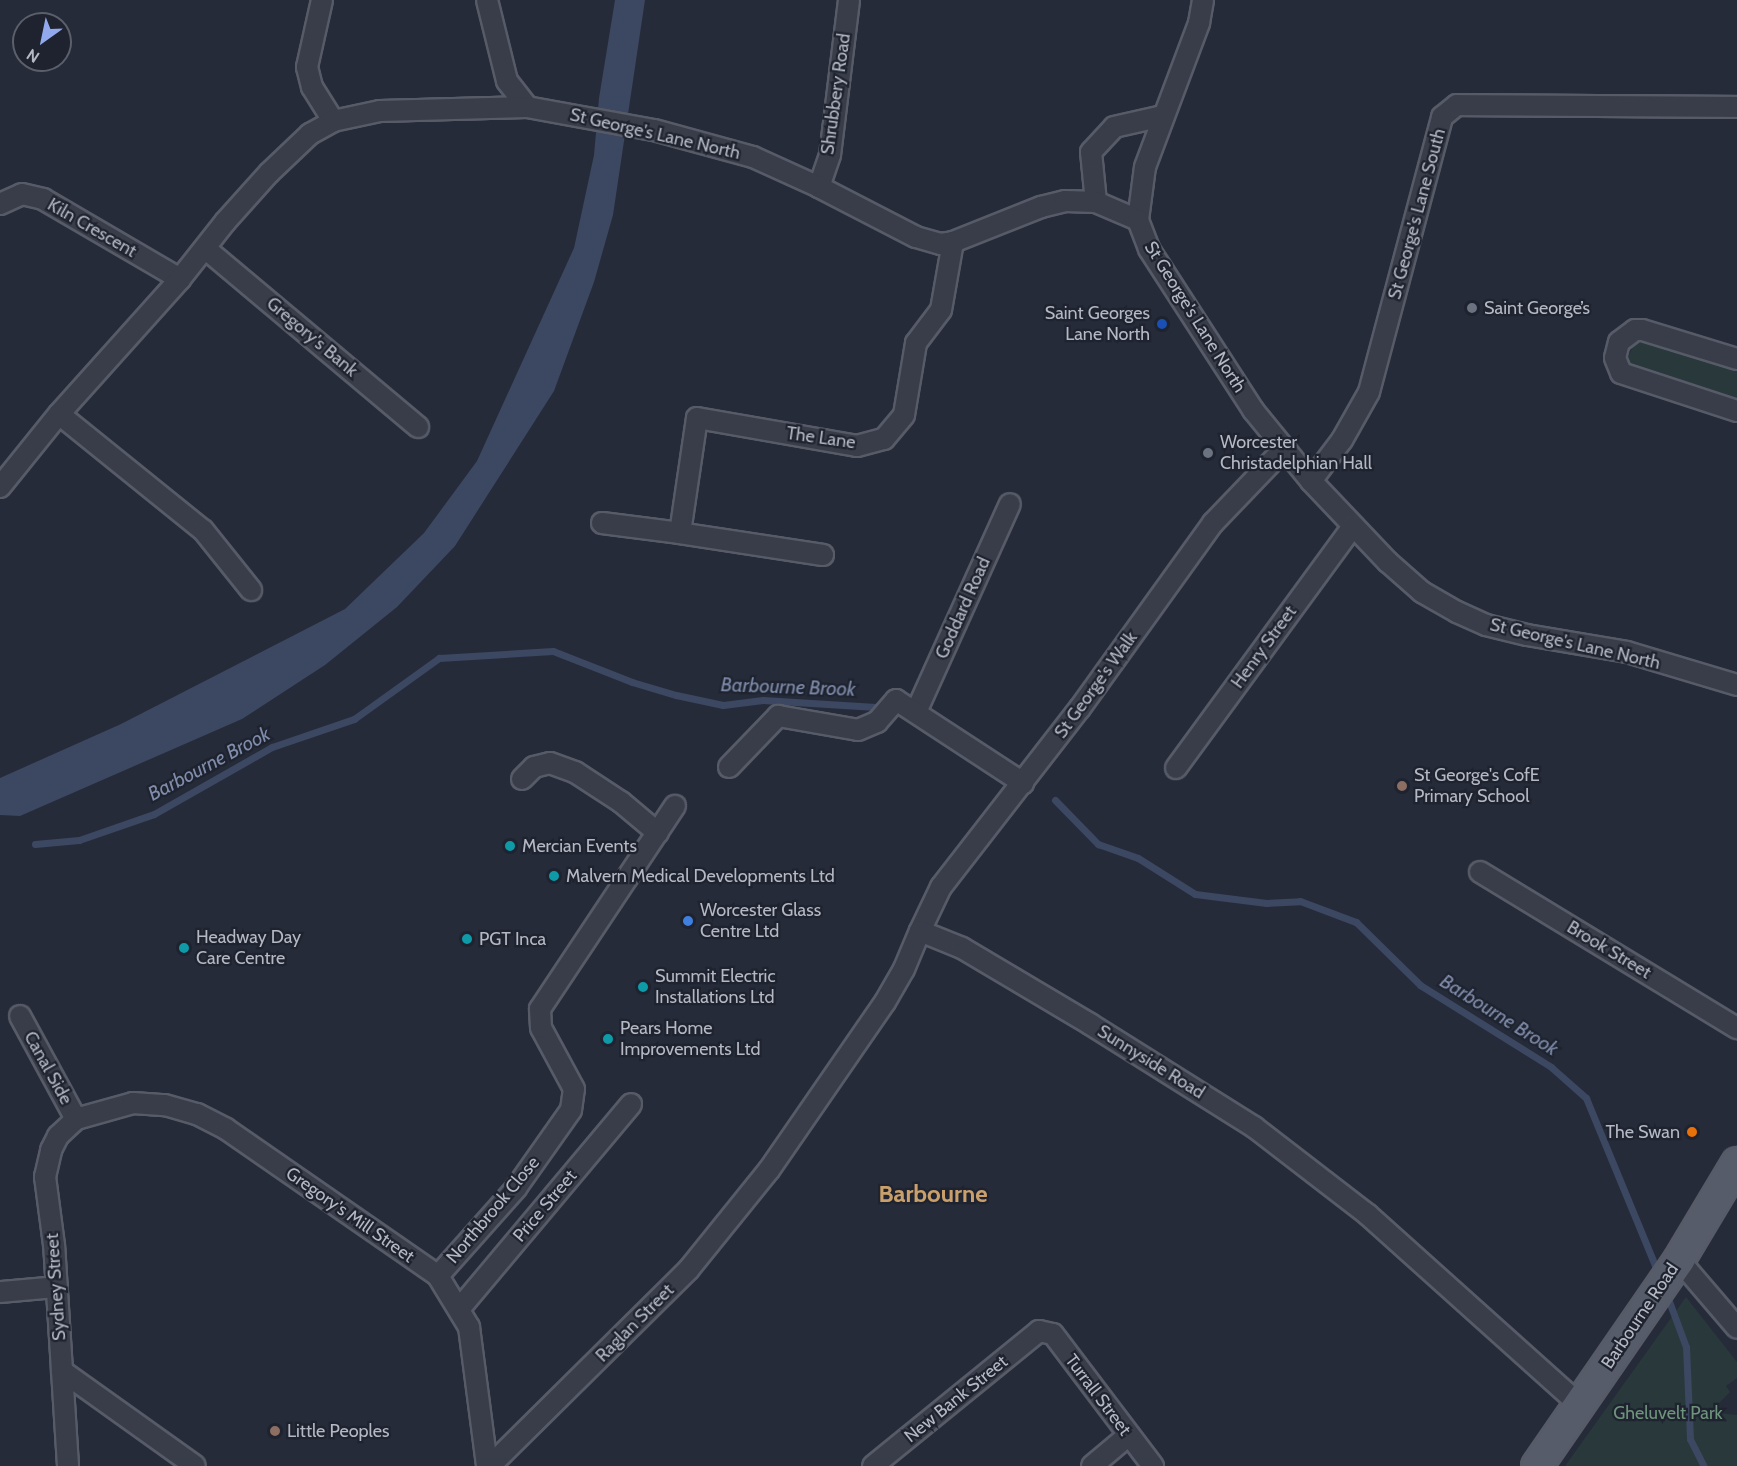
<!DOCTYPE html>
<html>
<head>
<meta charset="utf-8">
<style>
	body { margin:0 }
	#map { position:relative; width:1737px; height:1466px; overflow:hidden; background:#252b39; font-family:Cabin,sans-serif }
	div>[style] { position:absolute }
	.green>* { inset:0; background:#28383b }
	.water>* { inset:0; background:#3c4761 }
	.stream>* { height:7px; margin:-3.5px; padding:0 3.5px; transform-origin:3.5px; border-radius:3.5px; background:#3c4761 }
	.roads { filter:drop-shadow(2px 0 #575b68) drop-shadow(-2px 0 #575b68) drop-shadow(0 2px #575b68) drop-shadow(0 -2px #575b68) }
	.street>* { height:20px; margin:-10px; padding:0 10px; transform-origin:10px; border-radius:10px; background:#393d4a }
	.primary>* { height:30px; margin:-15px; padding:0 15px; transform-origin:15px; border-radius:15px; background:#575c6a }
	.dots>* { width:16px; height:16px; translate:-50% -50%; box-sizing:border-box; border:3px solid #1e232f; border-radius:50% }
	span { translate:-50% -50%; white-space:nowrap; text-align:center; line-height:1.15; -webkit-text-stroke:4.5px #1e232f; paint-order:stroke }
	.street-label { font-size:18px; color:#b4b8c5 }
	.poi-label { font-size:18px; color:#b4b8c5 }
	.left { translate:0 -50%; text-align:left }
	.right { translate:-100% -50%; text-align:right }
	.park-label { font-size:18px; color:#6e947b }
	.water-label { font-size:20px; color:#7f8caa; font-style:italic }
	.district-label { font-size:24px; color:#c9a06c; font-weight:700 }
	.north { position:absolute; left:12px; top:12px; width:60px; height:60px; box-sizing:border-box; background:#1e232f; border:2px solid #5a5f6b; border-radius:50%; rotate:213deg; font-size:16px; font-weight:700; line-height:24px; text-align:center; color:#b4b8c5 }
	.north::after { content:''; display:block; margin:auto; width:21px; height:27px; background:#92a9ed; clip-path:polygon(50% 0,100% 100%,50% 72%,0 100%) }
</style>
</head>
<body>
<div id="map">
	<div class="green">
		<div style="clip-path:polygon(1650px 340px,1737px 368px,1737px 404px,1641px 375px,1628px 365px,1628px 357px,1634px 344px)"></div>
		<div style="clip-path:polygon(1686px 1297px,1737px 1362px,1737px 1378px,1726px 1386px,1730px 1392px,1720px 1402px,1719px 1413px,1737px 1415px,1737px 1466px,1565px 1466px)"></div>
	</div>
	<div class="water">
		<div style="clip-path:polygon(615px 0,645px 0,613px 215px,594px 282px,554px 391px,455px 546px,397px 607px,325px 665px,242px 719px,20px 816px,0 815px,0 778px,121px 724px,345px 609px,424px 533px,477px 461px,574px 248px,594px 155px,599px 98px)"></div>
	</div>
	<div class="stream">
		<div style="left:1055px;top:800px;width:62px;rotate:45.7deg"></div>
		<div style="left:1098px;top:844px;width:42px;rotate:19.3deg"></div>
		<div style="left:1138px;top:858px;width:67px;rotate:32.3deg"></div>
		<div style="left:1195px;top:894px;width:72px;rotate:7.2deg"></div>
		<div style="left:1266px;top:903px;width:34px;rotate:-3deg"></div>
		<div style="left:1300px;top:901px;width:60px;rotate:20.6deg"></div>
		<div style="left:1356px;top:922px;width:90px;rotate:44.5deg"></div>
		<div style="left:1420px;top:985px;width:155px;rotate:32deg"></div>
		<div style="left:1551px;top:1067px;width:47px;rotate:41.5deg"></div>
		<div style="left:1586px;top:1098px;width:191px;rotate:67.6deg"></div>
		<div style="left:35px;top:844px;width:44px;rotate:-5.2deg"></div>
		<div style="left:79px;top:840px;width:79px;rotate:-19.1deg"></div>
		<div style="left:154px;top:814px;width:136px;rotate:-29.6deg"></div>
		<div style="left:272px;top:747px;width:87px;rotate:-18.9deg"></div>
		<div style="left:354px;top:719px;width:105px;rotate:-35.7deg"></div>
		<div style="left:439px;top:658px;width:114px;rotate:-3.5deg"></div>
		<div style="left:553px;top:651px;width:85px;rotate:21.4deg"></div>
		<div style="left:632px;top:682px;width:46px;rotate:16.5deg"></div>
		<div style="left:676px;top:695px;width:48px;rotate:12deg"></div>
		<div style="left:723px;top:705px;width:40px;rotate:-7.1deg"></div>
		<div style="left:763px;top:700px;width:113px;rotate:3.5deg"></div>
		<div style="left:1666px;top:1293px;width:58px;rotate:69.7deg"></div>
		<div style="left:1686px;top:1347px;width:92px;rotate:87.5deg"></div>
		<div style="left:1690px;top:1439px;width:30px;rotate:63deg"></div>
	</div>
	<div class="roads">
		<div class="street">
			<div style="left:322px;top:0;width:69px;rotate:102.6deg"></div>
			<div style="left:307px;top:67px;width:21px;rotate:76deg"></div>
			<div style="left:312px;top:87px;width:40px;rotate:58deg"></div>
			<div style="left:487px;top:0;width:83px;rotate:76.1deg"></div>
			<div style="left:507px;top:81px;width:33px;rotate:52deg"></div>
			<div style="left:819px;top:187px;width:34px;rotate:-71deg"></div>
			<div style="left:830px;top:155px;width:156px;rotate:-83deg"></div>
			<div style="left:1096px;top:202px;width:50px;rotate:-95.7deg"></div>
			<div style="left:1091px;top:152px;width:34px;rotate:-47deg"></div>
			<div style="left:1114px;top:127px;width:50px;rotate:-12.7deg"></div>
			<div style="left:0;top:204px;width:24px;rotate:-24deg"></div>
			<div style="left:22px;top:194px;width:22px;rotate:13deg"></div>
			<div style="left:43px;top:199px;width:159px;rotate:30.3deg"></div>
			<div style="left:1138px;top:220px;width:53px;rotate:-82.5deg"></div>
			<div style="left:1145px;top:167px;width:154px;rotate:-69.4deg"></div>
			<div style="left:1199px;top:23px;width:23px;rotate:-80deg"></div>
			<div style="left:206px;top:249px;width:277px;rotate:40deg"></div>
			<div style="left:1737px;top:359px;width:99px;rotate:-163deg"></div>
			<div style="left:1642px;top:330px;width:7px;rotate:180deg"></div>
			<div style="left:1635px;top:330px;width:20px;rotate:143deg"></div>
			<div style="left:1619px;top:342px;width:16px;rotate:104deg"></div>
			<div style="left:1615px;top:358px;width:16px;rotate:68deg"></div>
			<div style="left:1621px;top:373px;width:122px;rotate:18.1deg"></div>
			<div style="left:59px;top:414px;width:185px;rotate:38.9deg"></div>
			<div style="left:203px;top:530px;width:77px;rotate:51.3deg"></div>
			<div style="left:1311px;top:481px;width:51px;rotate:-52.9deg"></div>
			<div style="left:1342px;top:440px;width:55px;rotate:-60.6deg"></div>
			<div style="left:1369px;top:392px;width:285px;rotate:-75.1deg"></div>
			<div style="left:1442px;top:117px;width:19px;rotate:-39deg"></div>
			<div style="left:1457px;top:105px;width:280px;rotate:0.4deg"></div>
			<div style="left:0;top:487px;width:94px;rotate:-51.1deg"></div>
			<div style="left:59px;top:414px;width:181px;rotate:-48.1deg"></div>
			<div style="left:180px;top:279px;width:73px;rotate:-51.7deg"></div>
			<div style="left:225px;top:222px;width:66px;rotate:-48.1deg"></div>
			<div style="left:269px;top:173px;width:57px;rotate:-43.6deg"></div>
			<div style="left:310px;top:134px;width:26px;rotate:-29deg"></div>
			<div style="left:333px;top:121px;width:48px;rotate:-12deg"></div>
			<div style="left:380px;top:111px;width:147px;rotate:-1.6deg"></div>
			<div style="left:527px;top:107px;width:129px;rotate:10.3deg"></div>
			<div style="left:654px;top:130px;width:103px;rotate:15.3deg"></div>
			<div style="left:753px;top:157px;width:72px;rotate:24.4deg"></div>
			<div style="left:819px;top:187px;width:109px;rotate:27.3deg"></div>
			<div style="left:916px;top:237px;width:26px;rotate:16deg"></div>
			<div style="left:941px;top:244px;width:12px;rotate:-9deg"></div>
			<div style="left:953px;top:242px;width:95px;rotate:-21.7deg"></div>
			<div style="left:1041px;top:207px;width:25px;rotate:-14deg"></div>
			<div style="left:1065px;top:201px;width:31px;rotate:2deg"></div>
			<div style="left:1096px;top:202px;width:46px;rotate:23.2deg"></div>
			<div style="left:1138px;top:220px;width:31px;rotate:69deg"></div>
			<div style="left:1149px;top:249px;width:192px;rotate:57.1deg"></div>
			<div style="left:1253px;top:410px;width:92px;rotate:50.8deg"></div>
			<div style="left:1311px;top:481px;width:112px;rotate:46.5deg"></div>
			<div style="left:1388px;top:562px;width:45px;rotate:41.4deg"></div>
			<div style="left:1422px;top:592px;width:40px;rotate:29.7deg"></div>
			<div style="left:1457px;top:612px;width:32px;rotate:24deg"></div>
			<div style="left:1486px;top:625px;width:42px;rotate:13.7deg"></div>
			<div style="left:1527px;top:635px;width:101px;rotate:9.6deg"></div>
			<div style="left:1627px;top:652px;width:115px;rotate:16.7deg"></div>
			<div style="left:602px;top:523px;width:79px;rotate:7.3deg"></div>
			<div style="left:823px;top:555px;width:145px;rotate:-171.3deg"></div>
			<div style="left:680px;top:533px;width:116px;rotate:-81.6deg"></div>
			<div style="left:697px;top:418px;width:162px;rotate:9.9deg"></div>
			<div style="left:857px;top:446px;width:28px;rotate:-15deg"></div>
			<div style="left:884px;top:439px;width:31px;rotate:-50deg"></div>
			<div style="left:904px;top:415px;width:73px;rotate:-80.5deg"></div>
			<div style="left:916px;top:343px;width:41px;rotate:-52.9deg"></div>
			<div style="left:941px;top:310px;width:69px;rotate:-80deg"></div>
			<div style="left:916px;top:712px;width:228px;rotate:-65.7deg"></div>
			<div style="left:729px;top:767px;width:71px;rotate:-46.1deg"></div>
			<div style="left:778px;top:716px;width:81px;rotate:9.9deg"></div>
			<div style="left:858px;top:730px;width:21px;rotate:-23deg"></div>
			<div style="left:877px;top:722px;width:29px;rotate:-49deg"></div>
			<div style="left:896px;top:700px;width:152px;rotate:33.2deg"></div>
			<div style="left:1176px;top:768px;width:300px;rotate:-53.8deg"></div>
			<div style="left:522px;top:779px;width:17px;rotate:-45deg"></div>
			<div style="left:534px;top:767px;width:16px;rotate:-14deg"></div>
			<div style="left:550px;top:763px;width:27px;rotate:20deg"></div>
			<div style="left:575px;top:772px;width:55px;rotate:33.1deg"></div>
			<div style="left:621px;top:802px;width:48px;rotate:40deg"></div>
			<div style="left:1480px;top:872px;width:301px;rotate:31.3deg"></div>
			<div style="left:920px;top:931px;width:49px;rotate:-64.5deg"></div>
			<div style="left:941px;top:887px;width:227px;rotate:-52.2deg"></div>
			<div style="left:1080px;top:708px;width:228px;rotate:-54.3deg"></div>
			<div style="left:1213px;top:523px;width:104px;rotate:-46.2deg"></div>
			<div style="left:20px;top:1016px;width:117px;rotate:61.5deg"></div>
			<div style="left:1679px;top:1260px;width:89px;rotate:49.5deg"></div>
			<div style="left:438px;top:1276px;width:118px;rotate:-48.4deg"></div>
			<div style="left:516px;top:1188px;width:95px;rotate:-54.8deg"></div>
			<div style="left:571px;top:1110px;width:21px;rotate:-82deg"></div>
			<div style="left:574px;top:1089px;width:69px;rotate:-118.4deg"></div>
			<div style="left:541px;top:1028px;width:19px;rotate:-93deg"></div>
			<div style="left:540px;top:1009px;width:244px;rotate:-56.4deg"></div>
			<div style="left:0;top:1292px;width:57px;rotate:-5deg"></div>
			<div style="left:460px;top:1308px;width:266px;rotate:-50deg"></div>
			<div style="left:62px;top:1371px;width:163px;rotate:35.5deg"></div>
			<div style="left:68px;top:1466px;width:221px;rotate:-93.6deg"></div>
			<div style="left:54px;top:1245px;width:69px;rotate:-97.5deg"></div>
			<div style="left:45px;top:1177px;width:28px;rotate:-77deg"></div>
			<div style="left:51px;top:1150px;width:16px;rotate:-63deg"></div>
			<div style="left:58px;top:1136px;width:25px;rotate:-43deg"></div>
			<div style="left:76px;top:1119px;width:59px;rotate:-15.7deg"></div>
			<div style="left:133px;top:1103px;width:32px;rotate:4deg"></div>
			<div style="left:165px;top:1105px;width:33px;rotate:16deg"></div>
			<div style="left:197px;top:1114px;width:33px;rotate:27deg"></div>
			<div style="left:226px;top:1129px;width:258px;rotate:34.7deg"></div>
			<div style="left:438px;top:1276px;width:60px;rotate:58.7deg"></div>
			<div style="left:469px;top:1327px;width:140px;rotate:82.6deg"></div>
			<div style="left:490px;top:1466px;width:280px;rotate:-44.7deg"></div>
			<div style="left:689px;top:1269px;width:127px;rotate:-51.1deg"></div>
			<div style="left:769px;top:1170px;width:204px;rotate:-55.4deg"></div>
			<div style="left:885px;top:1002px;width:38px;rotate:-60deg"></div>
			<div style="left:904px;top:969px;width:41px;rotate:-67.2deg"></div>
			<div style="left:920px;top:931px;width:45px;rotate:22deg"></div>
			<div style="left:962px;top:948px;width:149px;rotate:30.7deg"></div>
			<div style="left:1090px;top:1024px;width:194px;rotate:32.1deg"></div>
			<div style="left:1254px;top:1127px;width:143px;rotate:37.6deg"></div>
			<div style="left:1367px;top:1214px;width:286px;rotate:41.9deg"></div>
			<div style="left:873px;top:1466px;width:214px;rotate:-39.1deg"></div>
			<div style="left:1039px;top:1331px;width:14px;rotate:12deg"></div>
			<div style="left:1053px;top:1334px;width:166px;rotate:52.9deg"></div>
			<div style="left:1092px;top:1466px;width:48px;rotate:-40deg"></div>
		</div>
		<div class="primary">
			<div style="left:1537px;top:1466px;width:250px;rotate:-55.4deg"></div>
			<div style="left:1679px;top:1260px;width:113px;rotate:-59.1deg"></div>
		</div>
	</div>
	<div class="dots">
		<div style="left:1472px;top:308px;background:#6b7280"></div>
		<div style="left:1162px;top:324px;background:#1a4fb4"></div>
		<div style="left:1208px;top:453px;background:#6b7280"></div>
		<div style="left:1402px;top:786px;background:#8d6e63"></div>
		<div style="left:510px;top:846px;background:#0f9aa8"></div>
		<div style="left:554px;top:876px;background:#0f9aa8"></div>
		<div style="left:688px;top:921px;background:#3f7fe0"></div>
		<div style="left:467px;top:939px;background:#0f9aa8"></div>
		<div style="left:184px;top:948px;background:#0f9aa8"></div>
		<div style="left:643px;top:987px;background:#0f9aa8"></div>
		<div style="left:608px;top:1039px;background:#0f9aa8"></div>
		<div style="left:1692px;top:1132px;background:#e8710a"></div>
		<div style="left:275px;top:1431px;background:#8d6e63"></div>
	</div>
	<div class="street-label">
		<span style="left:836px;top:94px;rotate:-82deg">Shrubbery Road</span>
		<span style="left:655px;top:134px;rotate:13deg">St George's Lane North</span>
		<span style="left:1417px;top:214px;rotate:-75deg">St George's Lane South</span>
		<span style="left:92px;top:228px;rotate:30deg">Kiln Crescent</span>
		<span style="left:1195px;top:317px;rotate:58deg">St George's Lane North</span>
		<span style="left:312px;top:337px;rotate:40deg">Gregory's Bank</span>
		<span style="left:821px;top:438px;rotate:8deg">The Lane</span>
		<span style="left:963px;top:608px;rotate:-66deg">Goddard Road</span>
		<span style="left:1575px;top:644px;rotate:13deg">St George's Lane North</span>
		<span style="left:1264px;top:647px;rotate:-54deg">Henry Street</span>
		<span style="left:1096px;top:685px;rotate:-54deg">St George's Walk</span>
		<span style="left:1609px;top:950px;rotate:31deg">Brook Street</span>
		<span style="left:1151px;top:1062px;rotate:32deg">Sunnyside Road</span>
		<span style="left:48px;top:1068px;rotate:61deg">Canal Side</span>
		<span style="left:545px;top:1206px;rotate:-50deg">Price Street</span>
		<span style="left:493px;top:1210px;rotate:-50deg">Northbrook Close</span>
		<span style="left:350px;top:1215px;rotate:35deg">Gregory's Mill Street</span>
		<span style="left:56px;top:1287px;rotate:-94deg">Sydney Street</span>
		<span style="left:1640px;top:1316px;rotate:-56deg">Barbourne Road</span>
		<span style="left:635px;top:1323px;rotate:-45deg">Raglan Street</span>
		<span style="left:1098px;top:1395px;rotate:53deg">Turrall Street</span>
		<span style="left:956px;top:1399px;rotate:-39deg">New Bank Street</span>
	</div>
	<div class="poi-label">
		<span class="left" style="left:1484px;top:308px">Saint George’s</span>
		<span class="right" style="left:1150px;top:324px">Saint Georges<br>Lane North</span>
		<span class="left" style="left:1220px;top:453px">Worcester<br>Christadelphian Hall</span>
		<span class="left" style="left:1414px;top:786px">St George's CofE<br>Primary School</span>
		<span class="left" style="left:522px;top:846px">Mercian Events</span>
		<span class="left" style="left:566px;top:876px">Malvern Medical Developments Ltd</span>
		<span class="left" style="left:700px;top:921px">Worcester Glass<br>Centre Ltd</span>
		<span class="left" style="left:196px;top:948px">Headway Day<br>Care Centre</span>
		<span class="left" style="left:479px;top:939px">PGT Inca</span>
		<span class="left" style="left:655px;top:987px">Summit Electric<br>Installations Ltd</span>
		<span class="left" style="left:620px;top:1039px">Pears Home<br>Improvements Ltd</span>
		<span class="right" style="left:1680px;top:1132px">The Swan</span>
		<span class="left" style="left:287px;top:1431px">Little Peoples</span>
	</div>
	<div class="park-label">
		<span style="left:1668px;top:1413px">Gheluvelt Park</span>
	</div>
	<div class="water-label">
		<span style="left:788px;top:687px;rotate:2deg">Barbourne Brook</span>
		<span style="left:209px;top:764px;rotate:-28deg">Barbourne Brook</span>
		<span style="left:1499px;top:1015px;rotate:32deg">Barbourne Brook</span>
	</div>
	<div class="district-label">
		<span style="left:933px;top:1194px">Barbourne</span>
	</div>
	<div class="north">N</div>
</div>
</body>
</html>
